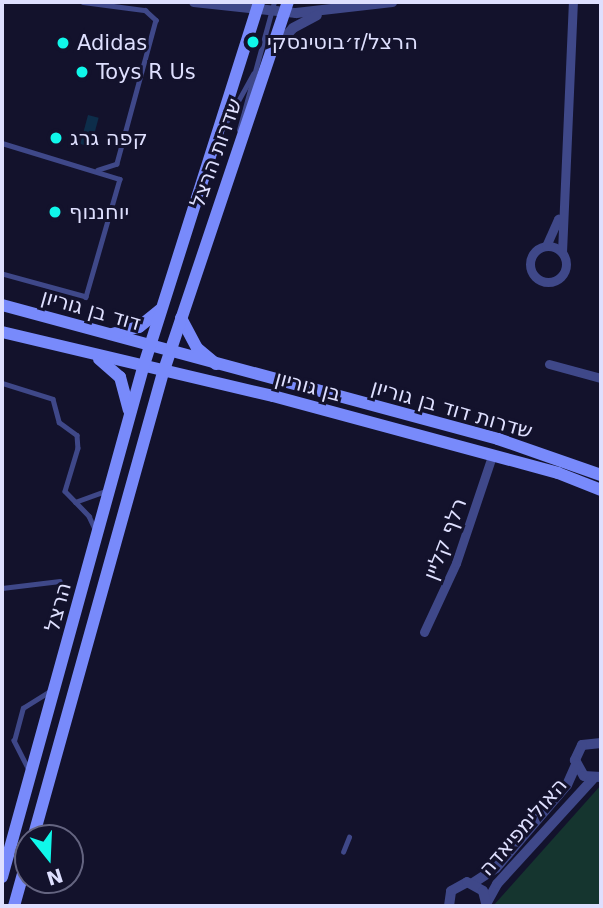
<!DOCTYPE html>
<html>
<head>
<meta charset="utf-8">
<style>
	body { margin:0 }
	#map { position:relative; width:603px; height:908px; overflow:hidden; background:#13122c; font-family:"DejaVu Sans",Heebo,sans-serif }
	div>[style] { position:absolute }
	.green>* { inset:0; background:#15352f }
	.water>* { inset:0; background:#0d2d4a; transform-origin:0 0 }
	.service>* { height:4.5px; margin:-2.25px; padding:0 2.25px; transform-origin:2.25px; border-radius:2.25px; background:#3f4889 }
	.minor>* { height:9px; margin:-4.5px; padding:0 4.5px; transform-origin:4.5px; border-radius:4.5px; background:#3f4889 }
	.minor>.ring { margin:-4.5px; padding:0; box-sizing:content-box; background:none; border:9px solid #3f4889; border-radius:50% }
	.tertiary>* { height:10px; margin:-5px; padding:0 5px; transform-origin:5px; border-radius:5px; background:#3f4889 }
	.secondary>* { height:12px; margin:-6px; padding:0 6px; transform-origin:6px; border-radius:6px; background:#788afb }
	.dots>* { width:19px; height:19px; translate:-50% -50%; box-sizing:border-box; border:4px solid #13122c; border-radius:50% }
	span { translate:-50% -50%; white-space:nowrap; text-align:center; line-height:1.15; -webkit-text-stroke:6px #13122c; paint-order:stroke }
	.poi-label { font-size:21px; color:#dedffe }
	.left { translate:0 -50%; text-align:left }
	.street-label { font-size:21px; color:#dedffe }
	.frame { position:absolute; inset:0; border:4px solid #dedffe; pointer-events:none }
	.north { position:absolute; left:14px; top:824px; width:70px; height:70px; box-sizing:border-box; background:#13122c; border:2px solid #646480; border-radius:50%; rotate:162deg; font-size:19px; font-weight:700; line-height:28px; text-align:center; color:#dedffe }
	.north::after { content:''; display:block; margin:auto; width:24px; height:32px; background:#10f7ea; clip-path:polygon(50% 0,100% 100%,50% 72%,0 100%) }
</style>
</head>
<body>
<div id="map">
	<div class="green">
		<div style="clip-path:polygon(601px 785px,601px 906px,493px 906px)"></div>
	</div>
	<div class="water">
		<div style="left:88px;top:115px;width:11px;height:30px;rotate:15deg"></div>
	</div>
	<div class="service">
		<div style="left:83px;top:2px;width:63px;rotate:7.4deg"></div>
		<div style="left:145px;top:10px;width:15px;rotate:42deg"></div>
		<div style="left:156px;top:20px;width:149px;rotate:105.2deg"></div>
		<div style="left:117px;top:164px;width:20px;rotate:162deg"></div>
		<div style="left:227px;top:121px;width:54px;rotate:-61deg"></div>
		<div style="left:239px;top:130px;width:133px;rotate:-74.7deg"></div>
		<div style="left:2px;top:143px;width:123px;rotate:17deg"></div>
		<div style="left:120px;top:179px;width:123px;rotate:106.1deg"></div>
		<div style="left:86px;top:297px;width:87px;rotate:-164.7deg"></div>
		<div style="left:2px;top:383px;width:53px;rotate:17.4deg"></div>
		<div style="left:53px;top:399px;width:24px;rotate:75deg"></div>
		<div style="left:59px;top:422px;width:22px;rotate:36deg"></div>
		<div style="left:77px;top:435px;width:13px;rotate:86deg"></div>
		<div style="left:78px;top:448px;width:45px;rotate:106.8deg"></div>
		<div style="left:65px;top:491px;width:35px;rotate:46deg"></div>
		<div style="left:89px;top:516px;width:14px;rotate:65deg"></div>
		<div style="left:75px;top:502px;width:33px;rotate:-20deg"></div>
		<div style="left:2px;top:588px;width:58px;rotate:-6.9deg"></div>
		<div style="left:29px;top:771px;width:34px;rotate:-117deg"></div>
		<div style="left:14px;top:741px;width:34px;rotate:-75deg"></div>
		<div style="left:23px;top:708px;width:34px;rotate:-32deg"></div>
		<div style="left:343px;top:852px;width:16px;rotate:-68deg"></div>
	</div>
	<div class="minor">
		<div class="ring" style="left:530px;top:246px;width:27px;height:27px"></div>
		<div style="left:546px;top:246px;width:30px;rotate:-66deg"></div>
		<div style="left:562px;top:252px;width:250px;rotate:-87.5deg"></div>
		<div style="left:549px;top:364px;width:54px;rotate:15.1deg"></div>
		<div style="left:424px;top:632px;width:76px;rotate:-65.1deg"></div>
		<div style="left:456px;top:563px;width:113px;rotate:-71.4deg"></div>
	</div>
	<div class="tertiary">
		<div style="left:194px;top:2px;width:103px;rotate:6.2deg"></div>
		<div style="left:296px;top:13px;width:97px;rotate:-6.5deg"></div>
		<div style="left:276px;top:47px;width:25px;rotate:-48deg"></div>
		<div style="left:293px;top:28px;width:27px;rotate:-28deg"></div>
		<div style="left:601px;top:743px;width:19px;rotate:174deg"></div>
		<div style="left:582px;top:745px;width:17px;rotate:115deg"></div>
		<div style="left:575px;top:760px;width:18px;rotate:61deg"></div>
		<div style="left:584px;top:776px;width:17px;rotate:3deg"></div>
		<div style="left:473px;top:883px;width:27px;rotate:-33deg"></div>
		<div style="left:496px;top:868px;width:109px;rotate:-49.5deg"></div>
		<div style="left:567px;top:785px;width:22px;rotate:-66deg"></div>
		<div style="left:486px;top:904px;width:23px;rotate:-61deg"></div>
		<div style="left:497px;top:884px;width:142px;rotate:-47.6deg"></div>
		<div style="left:449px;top:906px;width:15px;rotate:-82deg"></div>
		<div style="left:451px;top:891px;width:18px;rotate:-29deg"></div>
		<div style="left:467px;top:882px;width:18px;rotate:29deg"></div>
		<div style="left:483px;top:891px;width:12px;rotate:76deg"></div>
	</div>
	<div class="secondary">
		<div style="left:2px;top:305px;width:514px;rotate:15.12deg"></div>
		<div style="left:498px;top:439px;width:109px;rotate:19.3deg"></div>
		<div style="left:181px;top:318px;width:34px;rotate:62deg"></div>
		<div style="left:197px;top:348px;width:25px;rotate:40deg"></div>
		<div style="left:2px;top:332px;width:278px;rotate:13.3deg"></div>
		<div style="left:273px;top:396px;width:295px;rotate:15.1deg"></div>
		<div style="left:558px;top:473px;width:46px;rotate:21.6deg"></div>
		<div style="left:112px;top:334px;width:28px;rotate:-15deg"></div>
		<div style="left:139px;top:327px;width:27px;rotate:-39deg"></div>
		<div style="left:99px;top:359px;width:28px;rotate:41deg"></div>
		<div style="left:120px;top:377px;width:34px;rotate:75deg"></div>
		<div style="left:33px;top:838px;width:483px;rotate:-74.4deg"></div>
		<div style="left:163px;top:373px;width:391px;rotate:-71.4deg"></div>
		<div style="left:2px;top:877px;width:528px;rotate:-74.52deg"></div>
		<div style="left:143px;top:368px;width:384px;rotate:-72.4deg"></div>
		<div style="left:14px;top:906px;width:52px;rotate:-74.4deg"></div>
	</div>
	<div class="dots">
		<div style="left:253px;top:42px;background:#10f7ea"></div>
		<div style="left:63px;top:43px;background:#10f7ea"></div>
		<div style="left:82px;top:72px;background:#10f7ea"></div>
		<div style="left:56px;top:138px;background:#10f7ea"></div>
		<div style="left:55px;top:212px;background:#10f7ea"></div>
	</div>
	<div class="poi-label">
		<span class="left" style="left:267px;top:42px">הרצל/ז׳בוטינסקי</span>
		<span class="left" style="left:77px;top:43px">Adidas</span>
		<span class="left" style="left:96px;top:72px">Toys R Us</span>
		<span class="left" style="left:70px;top:138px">קפה גרג</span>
		<span class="left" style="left:69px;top:212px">יוחננוף</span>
	</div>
	<div class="street-label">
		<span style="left:216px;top:153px;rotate:-70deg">שדרות הרצל</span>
		<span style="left:91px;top:310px;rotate:16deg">דוד בן גוריון</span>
		<span style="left:308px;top:386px;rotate:15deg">בן גוריון</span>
		<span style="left:452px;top:409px;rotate:16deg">שדרות דוד בן גוריון</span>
		<span style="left:445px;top:539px;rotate:-69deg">רלף קליין</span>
		<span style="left:58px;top:607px;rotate:-75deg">הרצל</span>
		<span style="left:523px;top:827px;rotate:-49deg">האולימפיאדה</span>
	</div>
	<div class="frame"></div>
	<div class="north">N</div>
</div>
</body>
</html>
